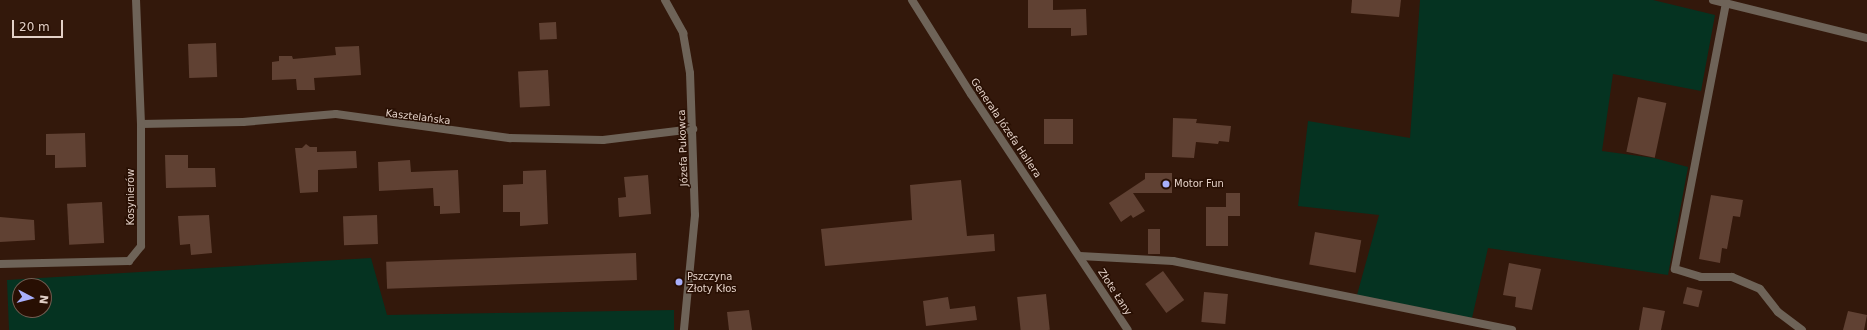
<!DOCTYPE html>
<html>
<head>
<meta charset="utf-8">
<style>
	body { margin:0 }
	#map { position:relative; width:1867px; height:330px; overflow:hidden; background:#33180b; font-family:"DejaVu Sans",sans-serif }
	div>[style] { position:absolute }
	.green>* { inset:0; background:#053321 }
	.building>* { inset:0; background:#604133; transform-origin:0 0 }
	.service>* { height:8px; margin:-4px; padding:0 4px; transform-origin:4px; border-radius:4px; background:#6e6358 }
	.minor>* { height:8px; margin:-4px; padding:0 4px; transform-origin:4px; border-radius:4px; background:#6e6358 }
	.tertiary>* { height:8px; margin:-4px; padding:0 4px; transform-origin:4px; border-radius:4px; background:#6e6358 }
	.dots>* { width:11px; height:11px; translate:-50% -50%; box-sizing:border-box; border:2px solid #280f03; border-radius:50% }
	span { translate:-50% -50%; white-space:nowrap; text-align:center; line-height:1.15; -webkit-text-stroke:3px #280f03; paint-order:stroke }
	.street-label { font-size:10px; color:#e3d0c7 }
	.poi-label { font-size:10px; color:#e3d0c7 }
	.left { translate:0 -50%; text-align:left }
	.north { position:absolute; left:12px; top:278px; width:40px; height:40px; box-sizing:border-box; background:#280f03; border:1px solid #735c51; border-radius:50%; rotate:97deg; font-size:11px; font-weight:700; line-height:16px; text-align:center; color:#e3d0c7 }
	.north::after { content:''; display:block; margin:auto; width:14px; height:18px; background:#a9b0fc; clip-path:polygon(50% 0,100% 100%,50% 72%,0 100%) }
	.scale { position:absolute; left:12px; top:20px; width:51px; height:18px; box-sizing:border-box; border:2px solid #e3d0c7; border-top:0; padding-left:5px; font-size:12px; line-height:14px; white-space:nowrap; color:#e3d0c7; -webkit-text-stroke:3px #280f03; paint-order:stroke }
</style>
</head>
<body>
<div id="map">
	<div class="green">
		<div style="clip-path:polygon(1420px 0,1653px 0,1715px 15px,1701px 91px,1613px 74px,1602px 151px,1654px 158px,1688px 167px,1668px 275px,1488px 248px,1472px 318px,1357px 295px,1379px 215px,1298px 206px,1308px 121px,1410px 138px)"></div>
		<div style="clip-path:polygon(evenodd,371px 258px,387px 315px,674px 310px,674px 330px,9px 330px,7px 280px,371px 258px,20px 286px,44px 286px,44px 310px,20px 310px,20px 286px)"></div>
	</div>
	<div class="building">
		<div style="clip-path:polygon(1028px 0,1053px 0,1053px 10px,1086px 9px,1087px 35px,1071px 36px,1071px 28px,1028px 28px)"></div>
		<div style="clip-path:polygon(1352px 0,1401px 0,1399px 17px,1351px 13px)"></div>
		<div style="left:556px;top:22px;width:17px;height:17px;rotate:87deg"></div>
		<div style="left:216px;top:43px;width:34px;height:28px;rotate:88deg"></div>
		<div style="clip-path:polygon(359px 46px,361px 75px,314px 78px,315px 90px,297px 90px,296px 79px,272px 80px,272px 62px,279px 61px,279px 56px,292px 56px,293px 59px,336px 55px,335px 47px)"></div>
		<div style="left:548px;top:70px;width:36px;height:30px;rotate:87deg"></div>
		<div style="left:1638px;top:97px;width:29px;height:56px;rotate:12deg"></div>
		<div style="clip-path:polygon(1173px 118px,1197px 119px,1196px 123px,1231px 126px,1229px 142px,1219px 141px,1218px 144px,1196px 142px,1194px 158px,1172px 157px)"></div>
		<div style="left:1044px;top:119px;width:29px;height:25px"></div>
		<div style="clip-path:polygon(85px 133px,86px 167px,55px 168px,55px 155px,46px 155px,46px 134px)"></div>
		<div style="clip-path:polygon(306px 144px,310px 147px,317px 147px,317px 152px,356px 151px,357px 168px,318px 170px,318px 192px,300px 193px,295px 148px,302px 148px)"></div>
		<div style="clip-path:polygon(165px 155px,188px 155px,188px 168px,215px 168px,216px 187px,166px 188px)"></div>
		<div style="clip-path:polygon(410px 160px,411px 172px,458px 170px,460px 213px,440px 214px,440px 206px,434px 206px,433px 188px,379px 191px,378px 162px)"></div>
		<div style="clip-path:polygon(546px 170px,548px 224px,520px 226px,520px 212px,503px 212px,503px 185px,523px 184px,523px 171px)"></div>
		<div style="clip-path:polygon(1145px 173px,1172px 173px,1172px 193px,1133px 193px,1145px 211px,1133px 218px,1131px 215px,1121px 222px,1109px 203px,1145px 179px)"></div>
		<div style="clip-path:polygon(648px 175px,651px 214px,619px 217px,618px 198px,626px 197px,624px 177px)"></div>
		<div style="clip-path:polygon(961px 180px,967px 236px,994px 234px,995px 251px,825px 266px,821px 229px,912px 220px,910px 185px)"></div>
		<div style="clip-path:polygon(1226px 193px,1240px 193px,1240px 216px,1228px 216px,1228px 246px,1206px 246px,1206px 207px,1226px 207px)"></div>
		<div style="clip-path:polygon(1711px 195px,1743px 200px,1740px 217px,1733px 216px,1727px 249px,1722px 248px,1720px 263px,1699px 259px)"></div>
		<div style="left:102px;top:202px;width:41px;height:35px;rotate:87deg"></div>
		<div style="clip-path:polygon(209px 215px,212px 253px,191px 255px,190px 244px,180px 245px,178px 216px)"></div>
		<div style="left:377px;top:215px;width:29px;height:34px;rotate:88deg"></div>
		<div style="clip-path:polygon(0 217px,34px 220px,35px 240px,0 242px)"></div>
		<div style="left:1148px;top:229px;width:12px;height:25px"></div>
		<div style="left:1315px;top:232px;width:47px;height:33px;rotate:10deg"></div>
		<div style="left:636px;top:253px;width:27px;height:250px;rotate:88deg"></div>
		<div style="clip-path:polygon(1509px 263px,1541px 269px,1532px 310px,1515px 307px,1516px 297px,1503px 295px)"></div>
		<div style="left:1163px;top:271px;width:36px;height:22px;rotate:54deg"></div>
		<div style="left:1687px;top:287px;width:16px;height:17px;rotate:14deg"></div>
		<div style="left:1204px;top:292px;width:24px;height:30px;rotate:5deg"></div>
		<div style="left:1046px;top:294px;width:36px;height:29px;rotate:84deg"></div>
		<div style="clip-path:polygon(948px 297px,950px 309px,975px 306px,977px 320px,926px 326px,923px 301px)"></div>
		<div style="clip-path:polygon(1643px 307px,1665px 311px,1661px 330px,1639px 330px)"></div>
		<div style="clip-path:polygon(749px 310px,752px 330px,729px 330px,727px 312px)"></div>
		<div style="clip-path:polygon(1848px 311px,1867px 315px,1864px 330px,1843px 330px)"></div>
	</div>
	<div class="service">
		<div style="left:1726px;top:3px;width:271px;rotate:100.9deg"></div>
		<div style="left:1675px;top:269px;width:27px;rotate:17deg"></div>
		<div style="left:1701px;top:277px;width:31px"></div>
		<div style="left:1732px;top:277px;width:30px;rotate:23deg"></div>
		<div style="left:1760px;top:289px;width:29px;rotate:52deg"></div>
		<div style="left:1778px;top:312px;width:30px;rotate:37deg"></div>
		<div style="left:1080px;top:256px;width:93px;rotate:3.1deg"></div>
		<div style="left:1173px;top:261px;width:346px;rotate:11.5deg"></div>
	</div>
	<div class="minor">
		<div style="left:665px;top:0;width:38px;rotate:61deg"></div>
		<div style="left:683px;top:33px;width:41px;rotate:80.1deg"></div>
		<div style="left:690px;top:73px;width:142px;rotate:88deg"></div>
		<div style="left:695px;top:215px;width:116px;rotate:95.5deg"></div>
		<div style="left:1713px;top:0;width:159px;rotate:13.9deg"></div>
		<div style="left:141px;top:124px;width:102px;rotate:-1.1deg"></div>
		<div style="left:243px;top:122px;width:93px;rotate:-4.9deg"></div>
		<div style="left:336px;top:114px;width:176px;rotate:7.9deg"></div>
		<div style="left:510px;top:138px;width:93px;rotate:1.2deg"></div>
		<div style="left:603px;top:140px;width:91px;rotate:-7deg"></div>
		<div style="left:0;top:264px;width:129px;rotate:-1.3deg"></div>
		<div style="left:129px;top:261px;width:19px;rotate:-51deg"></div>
		<div style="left:141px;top:246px;width:122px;rotate:-90deg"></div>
		<div style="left:141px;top:124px;width:124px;rotate:-92.3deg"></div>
	</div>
	<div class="tertiary">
		<div style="left:912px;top:0;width:111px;rotate:57.9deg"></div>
		<div style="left:971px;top:94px;width:283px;rotate:56.4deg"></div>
	</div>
	<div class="dots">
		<div style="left:1166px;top:184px;background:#a9b0fc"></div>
		<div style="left:679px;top:282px;background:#a9b0fc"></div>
	</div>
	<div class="street-label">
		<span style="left:418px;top:117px;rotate:7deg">Kasztelańska</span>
		<span style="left:1006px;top:128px;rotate:56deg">Generała Józefa Hallera</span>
		<span style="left:683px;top:148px;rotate:-92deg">Józefa Pukowca</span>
		<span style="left:131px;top:197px;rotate:-90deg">Kosynierów</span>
		<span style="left:1115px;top:292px;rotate:57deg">Złote Łany</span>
	</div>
	<div class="poi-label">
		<span class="left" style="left:1174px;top:184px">Motor Fun</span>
		<span class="left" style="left:687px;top:282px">Pszczyna<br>Złoty Kłos</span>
	</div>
	<div class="north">N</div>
	<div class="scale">20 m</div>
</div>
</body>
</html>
